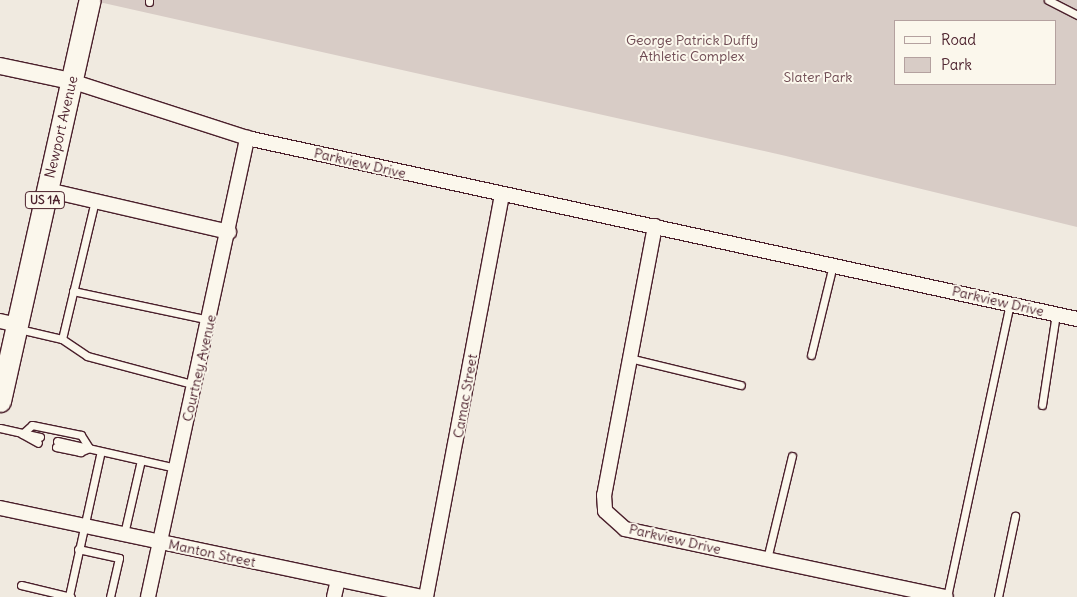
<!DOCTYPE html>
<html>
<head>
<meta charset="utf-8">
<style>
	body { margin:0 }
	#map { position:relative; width:1077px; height:597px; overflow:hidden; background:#f0eae0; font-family:Delius,sans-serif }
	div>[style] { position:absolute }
	.green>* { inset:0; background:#d8ccc6 }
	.roads { filter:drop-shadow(1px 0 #4a1f2b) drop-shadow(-1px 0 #4a1f2b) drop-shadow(0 1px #4a1f2b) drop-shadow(0 -1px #4a1f2b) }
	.service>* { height:7px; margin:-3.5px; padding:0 3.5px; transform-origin:3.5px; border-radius:3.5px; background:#fbf7ec }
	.minor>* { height:14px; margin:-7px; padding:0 7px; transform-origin:7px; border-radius:7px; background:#fbf7ec }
	.tertiary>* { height:16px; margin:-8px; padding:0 8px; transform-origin:8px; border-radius:8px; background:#fbf7ec }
	.primary>* { height:21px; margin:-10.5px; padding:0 10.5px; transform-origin:10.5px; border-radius:10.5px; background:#fbf7ec }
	span { translate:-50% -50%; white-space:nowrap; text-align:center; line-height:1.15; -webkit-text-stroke:4px #fbf7ec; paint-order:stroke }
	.shield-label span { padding:1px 4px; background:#fbf7ec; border:1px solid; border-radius:4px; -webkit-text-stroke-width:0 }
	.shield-label { font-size:12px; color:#4a1f2b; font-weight:700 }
	.park-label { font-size:14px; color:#6e4a52 }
	.street-label { font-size:14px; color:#4a1f2b }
	.legend { position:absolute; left:894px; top:20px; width:162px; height:65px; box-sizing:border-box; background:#fbf7ec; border:1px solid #b4a19f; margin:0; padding:6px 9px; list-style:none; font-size:15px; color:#4a1f2b }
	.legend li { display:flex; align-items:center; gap:10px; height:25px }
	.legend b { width:25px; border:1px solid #b4a19f }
</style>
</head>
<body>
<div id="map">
	<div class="green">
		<div style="clip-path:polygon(evenodd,90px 0,1077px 0,1077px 227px,786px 156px,90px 0,896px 21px,1056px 21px,1056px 84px,896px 84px,896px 21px)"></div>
	</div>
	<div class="roads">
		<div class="service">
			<div style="left:1048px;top:0;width:33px;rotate:27deg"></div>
			<div style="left:149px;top:2px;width:2px;rotate:-90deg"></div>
			<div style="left:73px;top:291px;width:139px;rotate:12deg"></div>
			<div style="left:19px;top:329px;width:44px;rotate:13.1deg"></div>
			<div style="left:62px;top:339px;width:30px;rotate:34deg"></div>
			<div style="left:87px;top:356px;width:112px;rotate:15deg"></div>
			<div style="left:62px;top:339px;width:142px;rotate:-76.6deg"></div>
			<div style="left:811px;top:355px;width:93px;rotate:-76.3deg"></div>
			<div style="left:629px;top:358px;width:115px;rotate:13.6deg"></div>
			<div style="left:1042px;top:405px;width:92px;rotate:-81.3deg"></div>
			<div style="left:0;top:428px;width:41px;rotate:12.7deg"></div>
			<div style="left:22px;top:434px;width:13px;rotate:-42deg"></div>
			<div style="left:32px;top:425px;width:50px;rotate:11.5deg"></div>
			<div style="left:81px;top:435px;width:15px;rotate:58deg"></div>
			<div style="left:22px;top:434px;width:18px;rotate:29deg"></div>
			<div style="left:57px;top:441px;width:122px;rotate:12.8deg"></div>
			<div style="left:56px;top:447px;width:25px;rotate:12deg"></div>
			<div style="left:80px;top:452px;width:10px;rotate:-24deg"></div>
			<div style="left:124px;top:534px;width:76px;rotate:-77.1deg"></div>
			<div style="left:78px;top:549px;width:42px;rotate:12.4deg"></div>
			<div style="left:119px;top:558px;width:40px;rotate:103deg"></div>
			<div style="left:767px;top:559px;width:106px;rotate:-76.4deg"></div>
			<div style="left:21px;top:585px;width:51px;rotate:13.5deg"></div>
			<div style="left:69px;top:596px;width:148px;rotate:-77.6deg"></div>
			<div style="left:947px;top:597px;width:300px;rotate:-77.9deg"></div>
			<div style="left:998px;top:597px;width:83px;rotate:-78.1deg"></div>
		</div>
		<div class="minor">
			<div style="left:71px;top:81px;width:185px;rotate:17.9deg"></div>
			<div style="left:247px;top:138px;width:850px;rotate:12.3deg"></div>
			<div style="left:47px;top:190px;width:187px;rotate:13deg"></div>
			<div style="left:655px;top:226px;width:274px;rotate:100.7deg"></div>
			<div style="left:604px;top:495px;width:16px;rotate:86deg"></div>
			<div style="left:605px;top:511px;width:27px;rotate:42deg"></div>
			<div style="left:625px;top:529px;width:328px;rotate:12deg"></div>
			<div style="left:0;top:321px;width:18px;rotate:13deg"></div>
			<div style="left:0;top:508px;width:433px;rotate:11.9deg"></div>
			<div style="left:148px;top:597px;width:470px;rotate:-77.8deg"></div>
			<div style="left:334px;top:597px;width:18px;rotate:-77deg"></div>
			<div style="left:426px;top:597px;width:410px;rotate:-79.3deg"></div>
		</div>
		<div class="tertiary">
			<div style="left:0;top:66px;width:73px;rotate:11.9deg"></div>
		</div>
		<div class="primary">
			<div style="left:0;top:401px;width:411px;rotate:-77.4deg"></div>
		</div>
	</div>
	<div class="shield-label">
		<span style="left:45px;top:200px">US 1A</span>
	</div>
	<div class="park-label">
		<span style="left:692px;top:48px">George Patrick Duffy<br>Athletic Complex</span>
		<span style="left:818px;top:77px">Slater Park</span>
	</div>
	<div class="street-label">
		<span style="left:61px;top:127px;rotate:-77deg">Newport Avenue</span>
		<span style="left:360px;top:163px;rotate:13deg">Parkview Drive</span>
		<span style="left:998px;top:301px;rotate:13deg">Parkview Drive</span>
		<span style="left:199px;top:368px;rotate:-77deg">Courtney Avenue</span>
		<span style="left:465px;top:396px;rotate:-80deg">Camac Street</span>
		<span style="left:675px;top:539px;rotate:13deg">Parkview Drive</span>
		<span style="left:212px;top:553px;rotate:12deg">Manton Street</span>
	</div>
	<ul class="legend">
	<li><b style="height:6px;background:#fbf7ec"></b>Road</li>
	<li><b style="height:14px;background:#d8ccc6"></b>Park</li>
	</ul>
</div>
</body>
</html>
